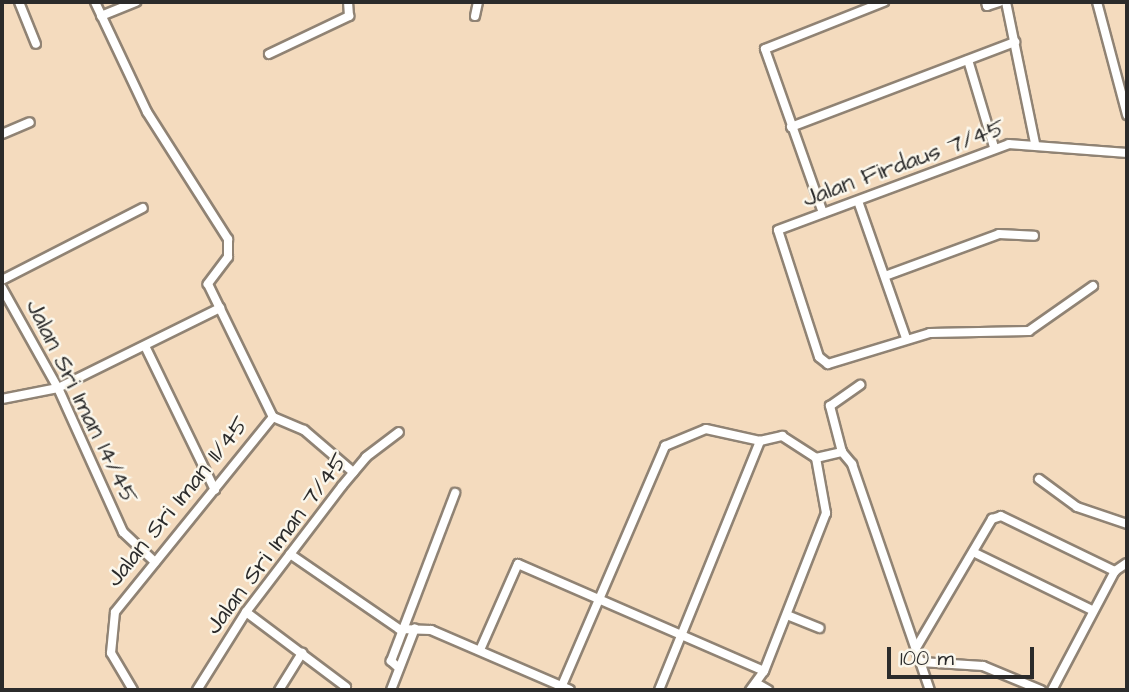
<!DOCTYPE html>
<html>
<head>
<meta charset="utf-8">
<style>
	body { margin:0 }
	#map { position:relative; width:1129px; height:692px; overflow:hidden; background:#f4dbbe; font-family:"Architects Daughter",sans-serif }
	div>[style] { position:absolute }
	.roads { filter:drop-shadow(2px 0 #908374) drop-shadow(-2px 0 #908374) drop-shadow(0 2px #908374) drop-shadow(0 -2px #908374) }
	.street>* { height:8px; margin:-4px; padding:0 4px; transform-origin:4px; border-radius:4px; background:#fff }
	span { translate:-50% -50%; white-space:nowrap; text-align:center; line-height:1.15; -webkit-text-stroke:5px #fbf7ec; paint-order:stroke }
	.street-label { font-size:24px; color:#2b2b2b }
	.frame { position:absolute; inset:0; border:4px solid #2b2b2b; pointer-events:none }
	.scale { position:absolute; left:887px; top:647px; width:147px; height:32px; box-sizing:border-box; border:4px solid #2b2b2b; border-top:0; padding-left:9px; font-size:21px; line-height:24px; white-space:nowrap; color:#2b2b2b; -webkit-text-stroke:5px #fbf7ec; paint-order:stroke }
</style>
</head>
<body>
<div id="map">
	<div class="roads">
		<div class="street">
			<div style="left:19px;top:2px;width:45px;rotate:68deg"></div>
			<div style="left:95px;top:2px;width:122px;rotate:64.7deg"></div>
			<div style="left:147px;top:112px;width:151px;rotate:57.5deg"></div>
			<div style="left:228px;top:239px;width:18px;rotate:90deg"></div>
			<div style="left:228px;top:257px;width:34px;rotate:127deg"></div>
			<div style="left:208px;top:284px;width:148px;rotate:64deg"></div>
			<div style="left:273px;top:417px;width:34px;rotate:23deg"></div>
			<div style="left:304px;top:430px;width:65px;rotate:40.6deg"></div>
			<div style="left:986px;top:2px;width:4px;rotate:76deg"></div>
			<div style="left:987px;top:6px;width:13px;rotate:-18deg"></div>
			<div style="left:1006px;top:2px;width:144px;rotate:78.4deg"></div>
			<div style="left:1097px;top:2px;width:117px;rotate:75.1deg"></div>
			<div style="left:101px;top:16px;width:38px;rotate:-22deg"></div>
			<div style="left:475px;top:16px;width:14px;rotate:-78deg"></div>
			<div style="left:269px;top:54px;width:89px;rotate:-25.4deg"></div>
			<div style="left:349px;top:16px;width:14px;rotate:-94deg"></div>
			<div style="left:968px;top:60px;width:91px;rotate:73.4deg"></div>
			<div style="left:791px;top:127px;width:240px;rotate:-20.8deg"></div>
			<div style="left:2px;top:134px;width:30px;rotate:-23deg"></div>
			<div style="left:858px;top:201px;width:145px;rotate:70.7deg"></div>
			<div style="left:823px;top:213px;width:174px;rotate:-109.5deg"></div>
			<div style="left:765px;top:49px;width:128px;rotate:-21.6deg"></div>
			<div style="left:885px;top:276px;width:121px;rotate:-20.2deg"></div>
			<div style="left:999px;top:234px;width:35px;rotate:3deg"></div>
			<div style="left:2px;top:280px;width:158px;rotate:-27.1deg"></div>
			<div style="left:1093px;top:286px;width:78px;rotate:144.9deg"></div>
			<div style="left:1029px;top:331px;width:99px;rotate:178.8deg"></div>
			<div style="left:930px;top:333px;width:107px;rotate:163.1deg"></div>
			<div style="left:828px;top:364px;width:11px;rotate:-142deg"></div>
			<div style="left:819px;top:357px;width:133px;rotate:-107.9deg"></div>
			<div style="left:778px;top:230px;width:246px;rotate:-20.4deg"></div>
			<div style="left:1009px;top:144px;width:118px;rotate:4.4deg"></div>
			<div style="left:2px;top:288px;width:115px;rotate:60.8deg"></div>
			<div style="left:58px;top:388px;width:158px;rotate:65.7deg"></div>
			<div style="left:123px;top:532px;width:44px;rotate:43.2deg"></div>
			<div style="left:145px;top:346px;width:160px;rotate:64.1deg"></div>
			<div style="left:2px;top:399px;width:57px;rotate:-11.1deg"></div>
			<div style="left:58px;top:388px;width:181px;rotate:-26.3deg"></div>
			<div style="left:842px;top:452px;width:48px;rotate:-104.6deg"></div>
			<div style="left:830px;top:406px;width:37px;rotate:-35deg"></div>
			<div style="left:816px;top:458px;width:27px;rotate:-13deg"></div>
			<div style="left:842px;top:452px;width:16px;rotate:50deg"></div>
			<div style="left:852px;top:464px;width:239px;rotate:71deg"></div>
			<div style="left:1039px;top:479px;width:47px;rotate:36.4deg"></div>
			<div style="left:1077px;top:507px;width:53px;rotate:18.8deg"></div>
			<div style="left:973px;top:552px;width:132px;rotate:26deg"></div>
			<div style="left:290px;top:554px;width:132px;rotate:34.5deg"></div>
			<div style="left:399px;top:629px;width:32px;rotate:2deg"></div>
			<div style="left:431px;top:630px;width:151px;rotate:23.3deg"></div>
			<div style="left:1115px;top:571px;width:14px;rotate:-34deg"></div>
			<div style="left:246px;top:612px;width:125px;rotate:36.9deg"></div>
			<div style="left:787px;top:615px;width:35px;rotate:22deg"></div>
			<div style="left:916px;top:648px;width:150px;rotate:-59.5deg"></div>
			<div style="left:992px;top:519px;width:9px;rotate:-18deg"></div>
			<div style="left:1001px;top:516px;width:127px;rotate:25.8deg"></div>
			<div style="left:1115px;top:571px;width:135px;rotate:117.9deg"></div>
			<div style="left:480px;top:650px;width:94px;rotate:-66.2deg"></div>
			<div style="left:518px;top:564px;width:268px;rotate:23.5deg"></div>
			<div style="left:921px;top:662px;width:62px;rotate:3.7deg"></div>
			<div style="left:983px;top:666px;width:63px;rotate:22.5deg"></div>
			<div style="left:399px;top:668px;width:11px;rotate:-139deg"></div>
			<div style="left:391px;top:661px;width:180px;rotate:-69.1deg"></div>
			<div style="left:756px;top:683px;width:14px;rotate:30deg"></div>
			<div style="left:133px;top:690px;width:43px;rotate:-120.7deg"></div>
			<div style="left:111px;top:653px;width:41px;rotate:-84.4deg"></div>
			<div style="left:115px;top:612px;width:251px;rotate:-51deg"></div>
			<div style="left:197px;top:690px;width:92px;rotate:-57.9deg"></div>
			<div style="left:246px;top:612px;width:158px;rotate:-52.7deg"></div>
			<div style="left:342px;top:486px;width:38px;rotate:-50deg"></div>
			<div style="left:366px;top:457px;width:41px;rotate:-37.1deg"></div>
			<div style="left:279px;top:690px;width:44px;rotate:-58.1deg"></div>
			<div style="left:391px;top:690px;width:66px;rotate:-68.8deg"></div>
			<div style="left:560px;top:690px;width:266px;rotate:-66.7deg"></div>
			<div style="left:665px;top:446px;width:44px;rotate:-22.5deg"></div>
			<div style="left:706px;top:429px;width:55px;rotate:12.5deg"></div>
			<div style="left:659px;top:690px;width:269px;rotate:-67.9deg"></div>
			<div style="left:760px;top:441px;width:23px;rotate:-13deg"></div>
			<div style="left:782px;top:436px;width:40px;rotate:32.9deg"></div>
			<div style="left:816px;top:458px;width:56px;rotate:79.7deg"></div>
			<div style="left:826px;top:513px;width:170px;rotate:111.4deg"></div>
			<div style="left:764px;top:671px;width:24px;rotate:126deg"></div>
		</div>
	</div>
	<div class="street-label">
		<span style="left:904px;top:164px;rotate:-20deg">Jalan Firdaus 7/45</span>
		<span style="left:81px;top:402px;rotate:64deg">Jalan Sri Iman 14/45</span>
		<span style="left:178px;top:502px;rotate:-51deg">Jalan Sri Iman 11/45</span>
		<span style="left:277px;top:544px;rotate:-53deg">Jalan Sri Iman 7/45</span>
	</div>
	<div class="frame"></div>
	<div class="scale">100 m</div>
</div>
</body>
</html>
